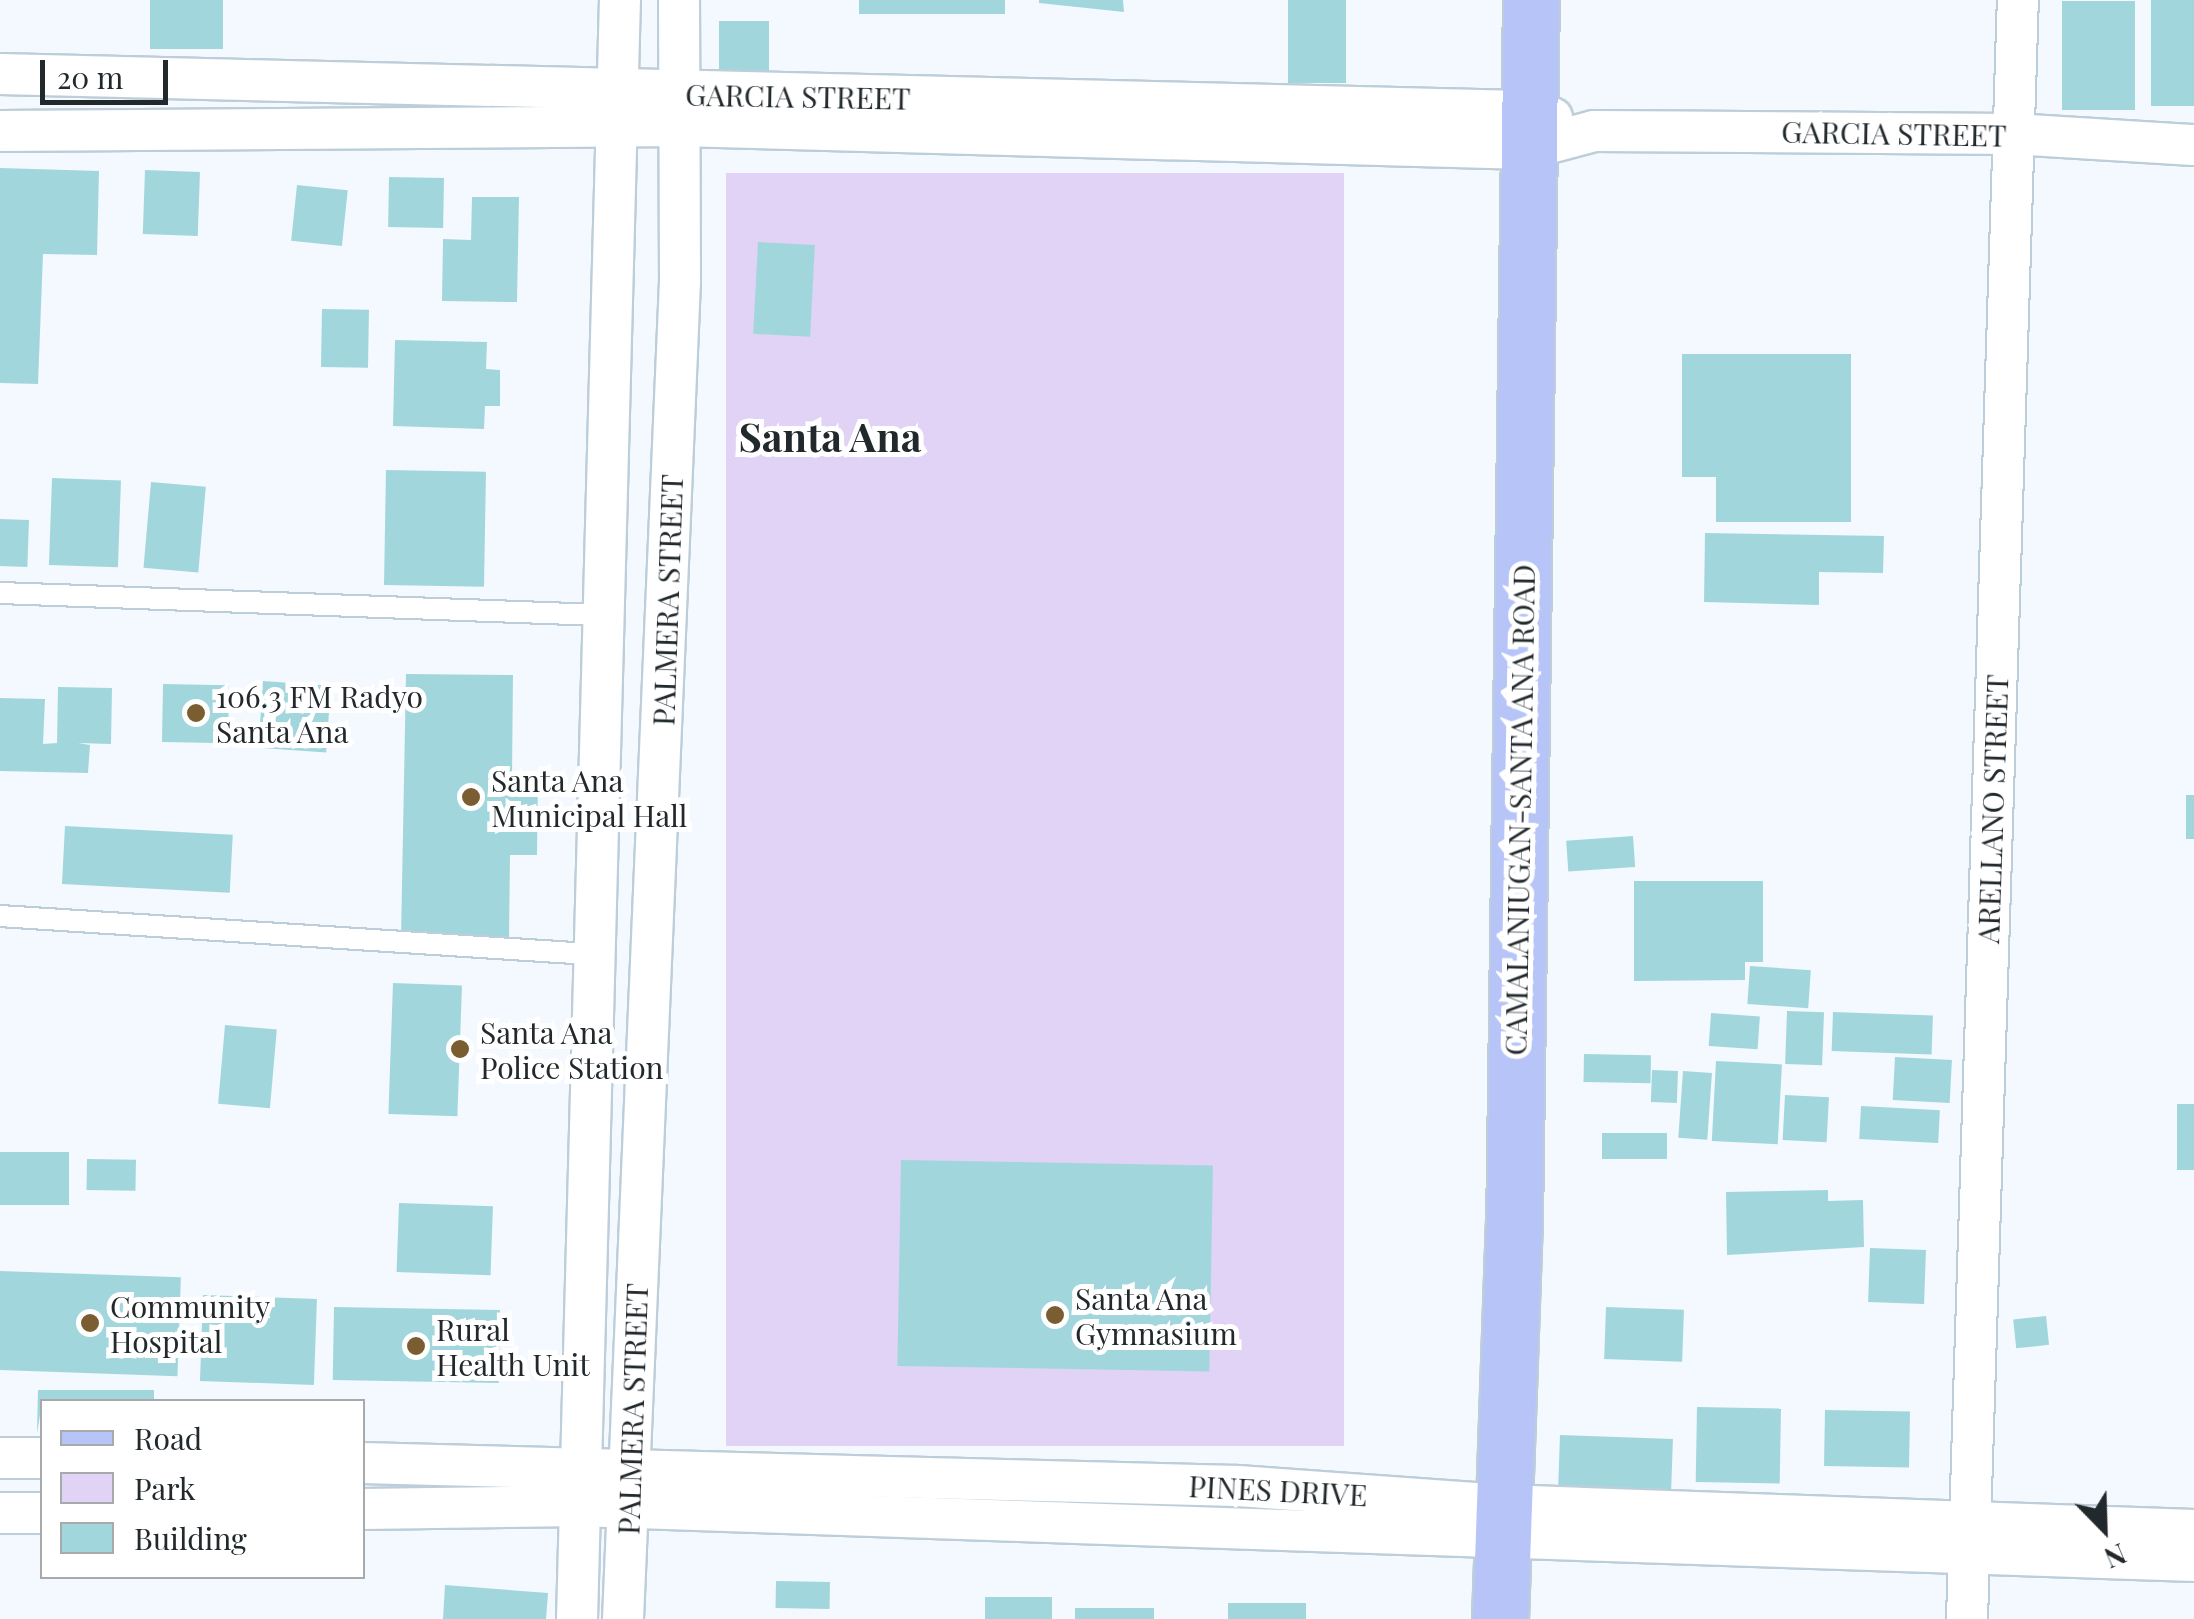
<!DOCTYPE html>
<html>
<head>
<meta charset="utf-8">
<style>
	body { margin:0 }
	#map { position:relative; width:2194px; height:1619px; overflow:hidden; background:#f3f9fe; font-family:"Playfair Display",serif }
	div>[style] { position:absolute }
	.green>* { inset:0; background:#e1d3f6; transform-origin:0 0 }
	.building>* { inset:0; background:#a2d6dd; transform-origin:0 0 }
	.roads { filter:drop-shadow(2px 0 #bdceda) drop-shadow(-2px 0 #bdceda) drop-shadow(0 2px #bdceda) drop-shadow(0 -2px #bdceda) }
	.service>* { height:20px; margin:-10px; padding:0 10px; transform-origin:10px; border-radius:10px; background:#fff }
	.minor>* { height:40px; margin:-20px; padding:0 20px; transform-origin:20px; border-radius:20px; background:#fff }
	.primary>* { height:55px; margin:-27.5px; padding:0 27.5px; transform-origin:27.5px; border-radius:27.5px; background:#b6c4f8 }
	.dots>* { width:28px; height:28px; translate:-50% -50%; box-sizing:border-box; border:5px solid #fff; border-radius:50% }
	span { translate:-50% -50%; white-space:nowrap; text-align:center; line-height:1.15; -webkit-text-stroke:10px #fff; paint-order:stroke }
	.street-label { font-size:30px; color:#22292d }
	.poi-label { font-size:30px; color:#22292d }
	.left { translate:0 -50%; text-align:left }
	.district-label { font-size:40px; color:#22292d; font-weight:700 }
	.legend { position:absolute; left:40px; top:1399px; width:325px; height:180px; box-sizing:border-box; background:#fff; border:2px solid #a7a9ab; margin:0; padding:12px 18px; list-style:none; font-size:30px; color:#22292d }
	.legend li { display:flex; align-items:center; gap:20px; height:50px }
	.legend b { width:50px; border:2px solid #a7a9ab }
	.north { position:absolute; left:2054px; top:1479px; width:100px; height:100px; -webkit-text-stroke:8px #fff; paint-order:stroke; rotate:157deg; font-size:28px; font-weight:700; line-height:40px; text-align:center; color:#22292d }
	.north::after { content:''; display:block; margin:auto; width:35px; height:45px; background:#22292d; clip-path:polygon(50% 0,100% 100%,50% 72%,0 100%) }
	.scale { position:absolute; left:40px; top:60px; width:128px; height:45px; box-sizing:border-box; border:5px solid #22292d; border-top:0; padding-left:12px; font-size:30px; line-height:35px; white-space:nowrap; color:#22292d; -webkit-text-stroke:8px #fff; paint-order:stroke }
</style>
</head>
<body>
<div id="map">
	<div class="green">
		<div style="left:726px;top:173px;width:618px;height:1273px"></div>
	</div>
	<div class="building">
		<div style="left:150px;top:0;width:73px;height:49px"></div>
		<div style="left:859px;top:0;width:146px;height:14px"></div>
		<div style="clip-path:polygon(1039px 0,1123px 0,1124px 12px,1039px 3px)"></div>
		<div style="left:1288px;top:0;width:58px;height:83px"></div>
		<div style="left:2151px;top:0;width:43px;height:106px"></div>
		<div style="left:2062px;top:1px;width:73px;height:109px"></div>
		<div style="left:719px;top:21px;width:50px;height:53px"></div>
		<div style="clip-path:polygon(0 168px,99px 171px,97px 255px,43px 254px,38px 384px,0 383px)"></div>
		<div style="left:145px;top:170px;width:55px;height:64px;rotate:2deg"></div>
		<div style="left:389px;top:177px;width:55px;height:50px;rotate:1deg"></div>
		<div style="left:297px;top:185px;width:51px;height:56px;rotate:6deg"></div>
		<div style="clip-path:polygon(472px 197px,519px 197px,517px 302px,442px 301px,443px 239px,471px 240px)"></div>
		<div style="left:758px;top:242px;width:57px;height:92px;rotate:3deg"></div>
		<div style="left:322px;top:309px;width:47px;height:58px;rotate:1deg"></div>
		<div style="clip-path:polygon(395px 340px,487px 342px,486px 369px,500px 370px,500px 406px,485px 406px,484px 429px,393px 426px)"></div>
		<div style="clip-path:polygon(1682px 354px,1851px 354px,1851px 522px,1716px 522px,1716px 477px,1682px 477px)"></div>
		<div style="left:386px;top:470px;width:100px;height:115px;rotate:1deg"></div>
		<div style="left:52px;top:478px;width:69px;height:87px;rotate:2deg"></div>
		<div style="left:151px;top:482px;width:55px;height:86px;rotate:5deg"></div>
		<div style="left:0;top:519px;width:29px;height:47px;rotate:2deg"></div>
		<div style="clip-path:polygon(1705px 533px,1884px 536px,1883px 573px,1819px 572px,1819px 605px,1704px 602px)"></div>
		<div style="clip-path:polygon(406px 674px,513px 675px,512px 777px,538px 778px,537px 855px,510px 855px,509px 940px,401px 938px)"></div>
		<div style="left:263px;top:681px;width:68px;height:67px;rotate:4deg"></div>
		<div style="left:163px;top:684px;width:66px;height:58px;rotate:1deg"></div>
		<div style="clip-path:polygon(58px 687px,112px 688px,111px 744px,78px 743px,90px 745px,88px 773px,0 771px,0 698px,45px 699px,43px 744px,57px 743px)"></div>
		<div style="left:2186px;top:795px;width:8px;height:44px"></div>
		<div style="left:65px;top:826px;width:168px;height:58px;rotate:3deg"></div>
		<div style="left:1633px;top:836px;width:31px;height:67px;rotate:86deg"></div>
		<div style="clip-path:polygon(1634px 881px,1763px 881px,1763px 962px,1745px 962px,1745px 980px,1634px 981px)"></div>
		<div style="left:1750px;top:966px;width:61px;height:38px;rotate:4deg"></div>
		<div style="left:393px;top:983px;width:69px;height:131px;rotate:2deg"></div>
		<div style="left:1787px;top:1011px;width:37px;height:53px;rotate:2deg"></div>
		<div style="left:1833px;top:1012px;width:100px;height:39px;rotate:2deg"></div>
		<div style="left:1711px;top:1013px;width:49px;height:33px;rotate:4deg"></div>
		<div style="left:225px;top:1025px;width:52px;height:79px;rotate:5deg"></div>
		<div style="left:1584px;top:1054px;width:67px;height:28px;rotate:1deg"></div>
		<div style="left:1895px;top:1057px;width:57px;height:43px;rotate:3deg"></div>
		<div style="left:1716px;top:1061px;width:66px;height:80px;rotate:3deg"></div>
		<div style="left:1652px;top:1070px;width:26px;height:32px;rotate:2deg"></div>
		<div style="left:1683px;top:1071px;width:29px;height:67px;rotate:4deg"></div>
		<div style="left:1785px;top:1095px;width:44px;height:45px;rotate:3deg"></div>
		<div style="left:2177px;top:1104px;width:17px;height:66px"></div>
		<div style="left:1861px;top:1106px;width:79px;height:33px;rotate:3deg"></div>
		<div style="left:1667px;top:1133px;width:26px;height:65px;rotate:90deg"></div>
		<div style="left:0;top:1152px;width:69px;height:53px"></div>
		<div style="left:87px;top:1159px;width:49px;height:31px;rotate:1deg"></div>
		<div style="left:901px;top:1160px;width:312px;height:206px;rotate:1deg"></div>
		<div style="clip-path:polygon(1828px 1190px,1828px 1201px,1863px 1200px,1864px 1247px,1727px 1255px,1726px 1192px)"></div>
		<div style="left:399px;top:1203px;width:94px;height:69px;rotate:2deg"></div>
		<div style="left:1870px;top:1248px;width:56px;height:54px;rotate:2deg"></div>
		<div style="left:0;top:1271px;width:181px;height:99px;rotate:2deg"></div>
		<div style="left:203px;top:1295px;width:114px;height:86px;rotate:2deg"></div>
		<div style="left:334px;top:1307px;width:166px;height:73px;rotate:1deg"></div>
		<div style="left:1606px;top:1307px;width:78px;height:52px;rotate:2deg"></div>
		<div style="left:2046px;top:1316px;width:29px;height:33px;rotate:84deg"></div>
		<div style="clip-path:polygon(38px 1390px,154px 1390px,154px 1402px,42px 1402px,37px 1434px)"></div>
		<div style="left:1697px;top:1407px;width:84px;height:75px;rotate:1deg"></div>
		<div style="left:1825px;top:1410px;width:85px;height:56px;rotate:1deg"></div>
		<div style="left:1560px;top:1435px;width:113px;height:58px;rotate:2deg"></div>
		<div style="left:776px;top:1581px;width:54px;height:27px;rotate:1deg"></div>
		<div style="clip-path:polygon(445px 1585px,548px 1593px,546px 1619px,443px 1619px)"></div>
		<div style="left:985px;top:1597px;width:67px;height:22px"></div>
		<div style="left:1228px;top:1603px;width:78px;height:16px"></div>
		<div style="left:1075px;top:1608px;width:79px;height:11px"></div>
	</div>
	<div class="roads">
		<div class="service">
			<div style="left:0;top:593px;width:600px;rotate:2.1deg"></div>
			<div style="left:0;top:916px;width:591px;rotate:3.69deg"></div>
		</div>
		<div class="minor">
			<div style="left:0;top:74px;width:1528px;rotate:1.39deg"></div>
			<div style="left:1528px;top:111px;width:25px;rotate:16deg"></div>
			<div style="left:0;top:131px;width:681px;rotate:-0.42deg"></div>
			<div style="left:681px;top:126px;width:846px;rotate:1.56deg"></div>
			<div style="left:1527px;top:149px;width:69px;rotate:-15deg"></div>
			<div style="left:1594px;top:131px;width:419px;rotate:0.4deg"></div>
			<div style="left:2013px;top:134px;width:181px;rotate:3.5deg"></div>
			<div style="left:0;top:1458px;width:42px"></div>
			<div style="left:362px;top:1463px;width:875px;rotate:1.51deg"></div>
			<div style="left:1237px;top:1486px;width:267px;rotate:4.1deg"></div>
			<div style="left:1503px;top:1505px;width:691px;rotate:2.07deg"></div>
			<div style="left:362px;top:1509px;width:217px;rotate:-0.8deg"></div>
			<div style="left:579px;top:1506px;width:1616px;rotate:1.95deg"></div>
			<div style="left:0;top:1513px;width:42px"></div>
			<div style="left:577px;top:1619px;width:1620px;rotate:-88.48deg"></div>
			<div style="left:623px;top:1619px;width:1338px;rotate:-87.56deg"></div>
			<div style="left:680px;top:282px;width:282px;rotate:-90.2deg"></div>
			<div style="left:1967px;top:1619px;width:1620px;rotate:-88.2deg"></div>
		</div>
		<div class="primary">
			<div style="left:1500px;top:1619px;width:392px;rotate:-88deg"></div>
			<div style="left:1514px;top:1227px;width:1227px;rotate:-89.21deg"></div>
		</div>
	</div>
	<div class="dots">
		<div style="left:196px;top:713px;background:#7a5e31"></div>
		<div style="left:471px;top:797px;background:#7a5e31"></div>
		<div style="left:460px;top:1049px;background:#7a5e31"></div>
		<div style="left:1055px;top:1315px;background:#7a5e31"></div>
		<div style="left:90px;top:1323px;background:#7a5e31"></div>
		<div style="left:416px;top:1346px;background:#7a5e31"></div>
	</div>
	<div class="street-label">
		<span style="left:798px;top:96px;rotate:1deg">GARCIA STREET</span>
		<span style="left:1894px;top:133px;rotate:1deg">GARCIA STREET</span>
		<span style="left:667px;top:600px;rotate:-88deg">PALMERA STREET</span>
		<span style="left:1992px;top:809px;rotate:-88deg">ARELLANO STREET</span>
		<span style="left:1519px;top:810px;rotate:-89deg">CAMALANIUGAN-SANTA ANA ROAD</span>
		<span style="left:632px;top:1409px;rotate:-88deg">PALMERA STREET</span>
		<span style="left:1278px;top:1490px;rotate:3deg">PINES DRIVE</span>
	</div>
	<div class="poi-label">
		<span class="left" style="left:216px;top:713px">106.3 FM Radyo<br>Santa Ana</span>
		<span class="left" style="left:491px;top:797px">Santa Ana<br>Municipal Hall</span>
		<span class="left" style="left:480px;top:1049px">Santa Ana<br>Police Station</span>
		<span class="left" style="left:1075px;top:1315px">Santa Ana<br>Gymnasium</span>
		<span class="left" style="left:110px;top:1323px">Community<br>Hospital</span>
		<span class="left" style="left:436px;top:1346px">Rural<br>Health Unit</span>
	</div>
	<div class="district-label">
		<span style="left:830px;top:436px">Santa Ana</span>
	</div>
	<ul class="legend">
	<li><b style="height:12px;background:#b6c4f8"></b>Road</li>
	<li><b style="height:28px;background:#e1d3f6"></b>Park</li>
	<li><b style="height:28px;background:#a2d6dd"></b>Building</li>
	</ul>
	<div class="north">N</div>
	<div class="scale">20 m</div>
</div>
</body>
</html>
